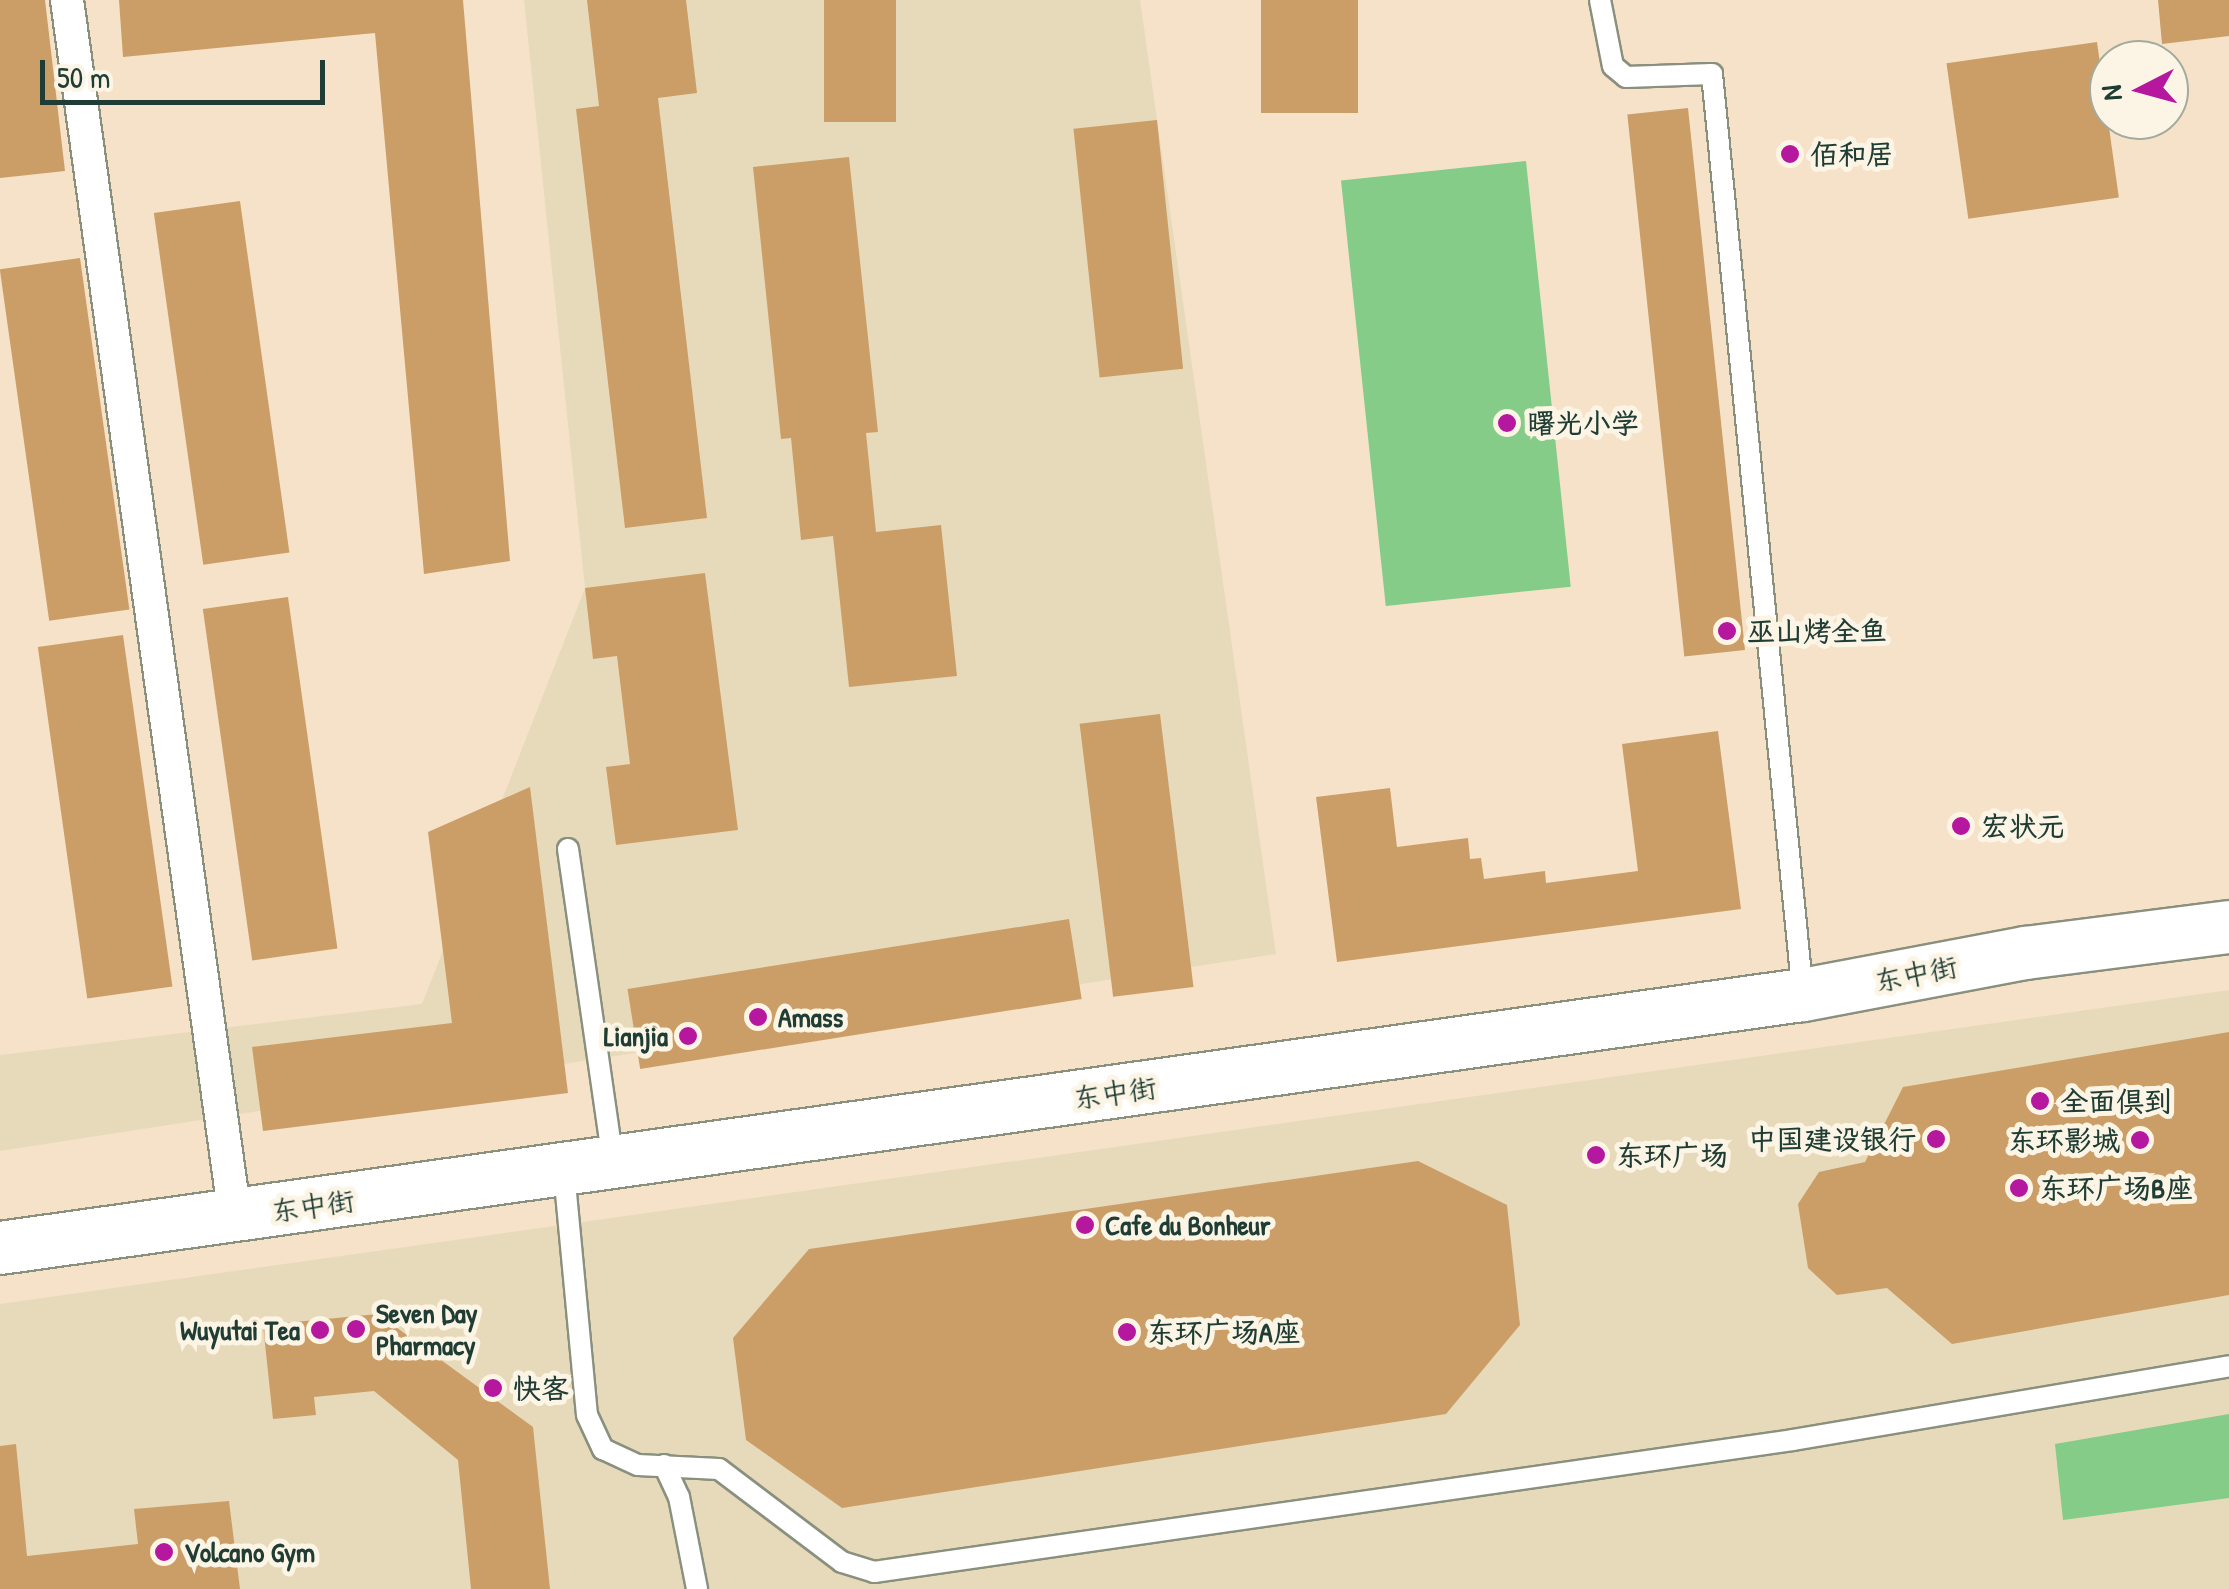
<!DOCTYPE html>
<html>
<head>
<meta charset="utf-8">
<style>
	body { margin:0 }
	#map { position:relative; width:2229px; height:1589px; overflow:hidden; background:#f6e2c8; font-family:"Patrick Hand","LXGW WenKai TC",sans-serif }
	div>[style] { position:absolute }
	.built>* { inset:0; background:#e7daba }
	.green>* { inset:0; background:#84cc87; transform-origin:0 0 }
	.building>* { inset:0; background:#cc9e67; transform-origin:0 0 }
	.roads { filter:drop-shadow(2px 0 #8a907e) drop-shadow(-2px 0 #8a907e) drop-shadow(0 2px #8a907e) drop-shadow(0 -2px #8a907e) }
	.service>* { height:20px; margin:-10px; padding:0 10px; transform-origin:10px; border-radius:10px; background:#fff }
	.pedestrian>* { height:32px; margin:-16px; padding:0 16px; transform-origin:16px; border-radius:16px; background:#fff }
	.tertiary>* { height:52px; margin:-26px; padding:0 26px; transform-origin:26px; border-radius:26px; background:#fff }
	.dots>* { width:28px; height:28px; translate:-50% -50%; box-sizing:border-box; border:5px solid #fcf5e5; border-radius:50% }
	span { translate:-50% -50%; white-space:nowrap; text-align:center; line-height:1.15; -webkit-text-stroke:10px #fcf5e5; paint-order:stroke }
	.poi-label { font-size:28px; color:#1f3d34; font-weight:700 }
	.left { translate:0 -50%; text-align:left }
	.right { translate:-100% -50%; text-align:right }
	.street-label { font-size:28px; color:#1f3d34 }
	.north { position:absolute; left:2089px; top:40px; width:100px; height:100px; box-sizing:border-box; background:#fcf5e5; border:2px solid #a4ab9e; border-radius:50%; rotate:264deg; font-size:28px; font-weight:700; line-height:40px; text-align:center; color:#1f3d34 }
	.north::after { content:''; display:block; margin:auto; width:35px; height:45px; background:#b5179e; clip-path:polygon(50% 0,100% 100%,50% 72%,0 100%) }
	.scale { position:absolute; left:40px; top:60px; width:285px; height:45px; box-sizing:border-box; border:5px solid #1f3d34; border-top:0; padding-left:12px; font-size:30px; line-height:35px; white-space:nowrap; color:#1f3d34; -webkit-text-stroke:8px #fcf5e5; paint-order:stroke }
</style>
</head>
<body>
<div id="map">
	<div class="built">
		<div style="clip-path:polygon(524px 0,1140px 0,1276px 954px,0 1151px,0 1055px,422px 1004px,585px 588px)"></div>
		<div style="clip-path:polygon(2229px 990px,2229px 1589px,0 1589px,0 1304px)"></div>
	</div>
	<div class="green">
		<div style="left:1526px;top:161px;width:428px;height:186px;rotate:84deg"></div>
		<div style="clip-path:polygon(2229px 1414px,2229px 1498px,2063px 1520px,2055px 1444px)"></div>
	</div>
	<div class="building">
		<div style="clip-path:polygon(0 0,45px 0,65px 171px,0 178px)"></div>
		<div style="clip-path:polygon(119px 0,463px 0,510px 561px,424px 574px,375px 33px,123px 57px)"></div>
		<div style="clip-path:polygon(587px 0,686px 0,697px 93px,658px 98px,707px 518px,625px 528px,576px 109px,599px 106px)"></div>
		<div style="left:824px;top:0;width:72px;height:122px"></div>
		<div style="left:1261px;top:0;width:97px;height:113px"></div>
		<div style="clip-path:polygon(2158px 0,2229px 0,2229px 36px,2162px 44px)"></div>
		<div style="left:2097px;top:42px;width:157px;height:152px;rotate:82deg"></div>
		<div style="left:1688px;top:108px;width:545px;height:61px;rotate:84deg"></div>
		<div style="left:1157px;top:120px;width:250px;height:84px;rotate:84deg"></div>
		<div style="clip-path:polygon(849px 157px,878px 432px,866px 433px,876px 532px,941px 525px,957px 676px,849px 687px,833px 536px,801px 540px,791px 438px,781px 439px,753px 167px)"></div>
		<div style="left:240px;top:201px;width:355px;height:87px;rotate:82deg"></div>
		<div style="left:80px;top:258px;width:355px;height:81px;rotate:82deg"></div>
		<div style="clip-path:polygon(705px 573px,738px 830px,616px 845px,606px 767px,630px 764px,617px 656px,593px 659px,585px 588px)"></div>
		<div style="left:288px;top:597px;width:355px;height:86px;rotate:82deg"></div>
		<div style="left:123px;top:635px;width:355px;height:86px;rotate:82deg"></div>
		<div style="left:1160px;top:714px;width:275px;height:81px;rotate:83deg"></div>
		<div style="clip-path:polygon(1718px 731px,1741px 909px,1337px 962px,1316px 797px,1390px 788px,1397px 847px,1468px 838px,1470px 859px,1481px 858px,1484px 879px,1545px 871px,1546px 883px,1638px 871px,1622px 744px)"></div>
		<div style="clip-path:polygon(530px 787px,568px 1093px,263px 1131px,252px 1047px,452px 1023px,428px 832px)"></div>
		<div style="left:1069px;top:919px;width:81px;height:447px;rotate:81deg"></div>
		<div style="clip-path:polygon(2229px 1032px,2229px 1295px,1952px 1344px,1887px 1288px,1837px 1295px,1808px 1268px,1798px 1204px,1819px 1172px,1865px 1162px,1903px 1087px)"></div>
		<div style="clip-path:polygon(1418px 1161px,1507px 1205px,1520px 1325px,1446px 1414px,842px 1508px,746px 1440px,733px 1338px,809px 1249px)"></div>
		<div style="clip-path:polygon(378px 1314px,533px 1427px,550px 1589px,471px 1589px,458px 1460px,374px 1391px,314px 1397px,316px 1415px,273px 1419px,263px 1325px)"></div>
		<div style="clip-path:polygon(16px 1444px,27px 1556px,138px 1544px,134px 1509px,229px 1501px,240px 1589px,0 1589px,0 1446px)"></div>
	</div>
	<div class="roads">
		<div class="service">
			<div style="left:1600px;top:0;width:67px;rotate:78.9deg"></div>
			<div style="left:1613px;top:66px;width:17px;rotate:40deg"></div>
			<div style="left:1626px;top:77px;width:86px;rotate:-2deg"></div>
			<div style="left:1712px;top:74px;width:925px;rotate:84.36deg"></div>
			<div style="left:568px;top:849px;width:317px;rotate:81.8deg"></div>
			<div style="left:564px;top:1172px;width:244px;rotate:84.6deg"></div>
			<div style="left:587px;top:1415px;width:38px;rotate:65deg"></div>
			<div style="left:603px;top:1449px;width:38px;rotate:25deg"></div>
			<div style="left:638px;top:1465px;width:81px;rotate:2.8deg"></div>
			<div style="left:719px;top:1469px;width:154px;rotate:37.1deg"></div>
			<div style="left:842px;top:1562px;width:34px;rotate:17deg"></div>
			<div style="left:874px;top:1572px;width:928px;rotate:-8.17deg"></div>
			<div style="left:1793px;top:1440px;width:442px;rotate:-9.6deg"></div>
			<div style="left:664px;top:1465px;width:35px;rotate:65deg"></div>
			<div style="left:679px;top:1497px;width:94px;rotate:78.9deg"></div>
		</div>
		<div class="pedestrian">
			<div style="left:67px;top:0;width:1229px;rotate:82.14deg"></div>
		</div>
		<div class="tertiary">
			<div style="left:0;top:1248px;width:1821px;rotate:-7.99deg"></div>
			<div style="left:1803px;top:995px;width:227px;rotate:-10.7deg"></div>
			<div style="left:2026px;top:953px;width:205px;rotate:-7.3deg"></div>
		</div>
	</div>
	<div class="dots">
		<div style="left:1790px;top:154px;background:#b5179e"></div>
		<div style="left:1507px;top:423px;background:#b5179e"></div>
		<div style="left:1727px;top:631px;background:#b5179e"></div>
		<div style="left:1961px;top:826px;background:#b5179e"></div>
		<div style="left:758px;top:1017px;background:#b5179e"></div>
		<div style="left:688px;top:1036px;background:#b5179e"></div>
		<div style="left:2040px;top:1101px;background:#b5179e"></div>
		<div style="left:1936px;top:1139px;background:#b5179e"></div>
		<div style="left:2140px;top:1140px;background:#b5179e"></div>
		<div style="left:1596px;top:1155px;background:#b5179e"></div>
		<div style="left:2019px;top:1188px;background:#b5179e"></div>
		<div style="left:1085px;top:1225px;background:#b5179e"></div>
		<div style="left:356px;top:1329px;background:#b5179e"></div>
		<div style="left:320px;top:1330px;background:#b5179e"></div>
		<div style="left:1127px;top:1332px;background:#b5179e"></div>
		<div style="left:493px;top:1388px;background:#b5179e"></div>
		<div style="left:164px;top:1552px;background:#b5179e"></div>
	</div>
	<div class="poi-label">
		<span class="left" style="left:1810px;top:154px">佰和居</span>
		<span class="left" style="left:1527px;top:423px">曙光小学</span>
		<span class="left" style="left:1747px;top:631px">巫山烤全鱼</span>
		<span class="left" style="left:1981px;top:826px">宏状元</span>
		<span class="left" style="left:778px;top:1017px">Amass</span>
		<span class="right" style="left:668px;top:1036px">Lianjia</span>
		<span class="left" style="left:2060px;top:1101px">全面俱到</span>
		<span class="right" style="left:1916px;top:1139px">中国建设银行</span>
		<span class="right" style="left:2120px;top:1140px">东环影城</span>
		<span class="left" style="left:1616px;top:1155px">东环广场</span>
		<span class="left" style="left:2039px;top:1188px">东环广场B座</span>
		<span class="left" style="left:1105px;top:1225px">Cafe du Bonheur</span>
		<span class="left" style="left:376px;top:1329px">Seven Day<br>Pharmacy</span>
		<span class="right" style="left:300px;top:1330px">Wuyutai Tea</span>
		<span class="left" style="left:1147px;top:1332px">东环广场A座</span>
		<span class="left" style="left:513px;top:1388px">快客</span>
		<span class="left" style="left:184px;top:1552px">Volcano Gym</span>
	</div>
	<div class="street-label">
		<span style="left:1916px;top:974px;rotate:-11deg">东中街</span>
		<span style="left:1115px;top:1093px;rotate:-8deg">东中街</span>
		<span style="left:313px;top:1206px;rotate:-8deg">东中街</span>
	</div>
	<div class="north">N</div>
	<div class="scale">50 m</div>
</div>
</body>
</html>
